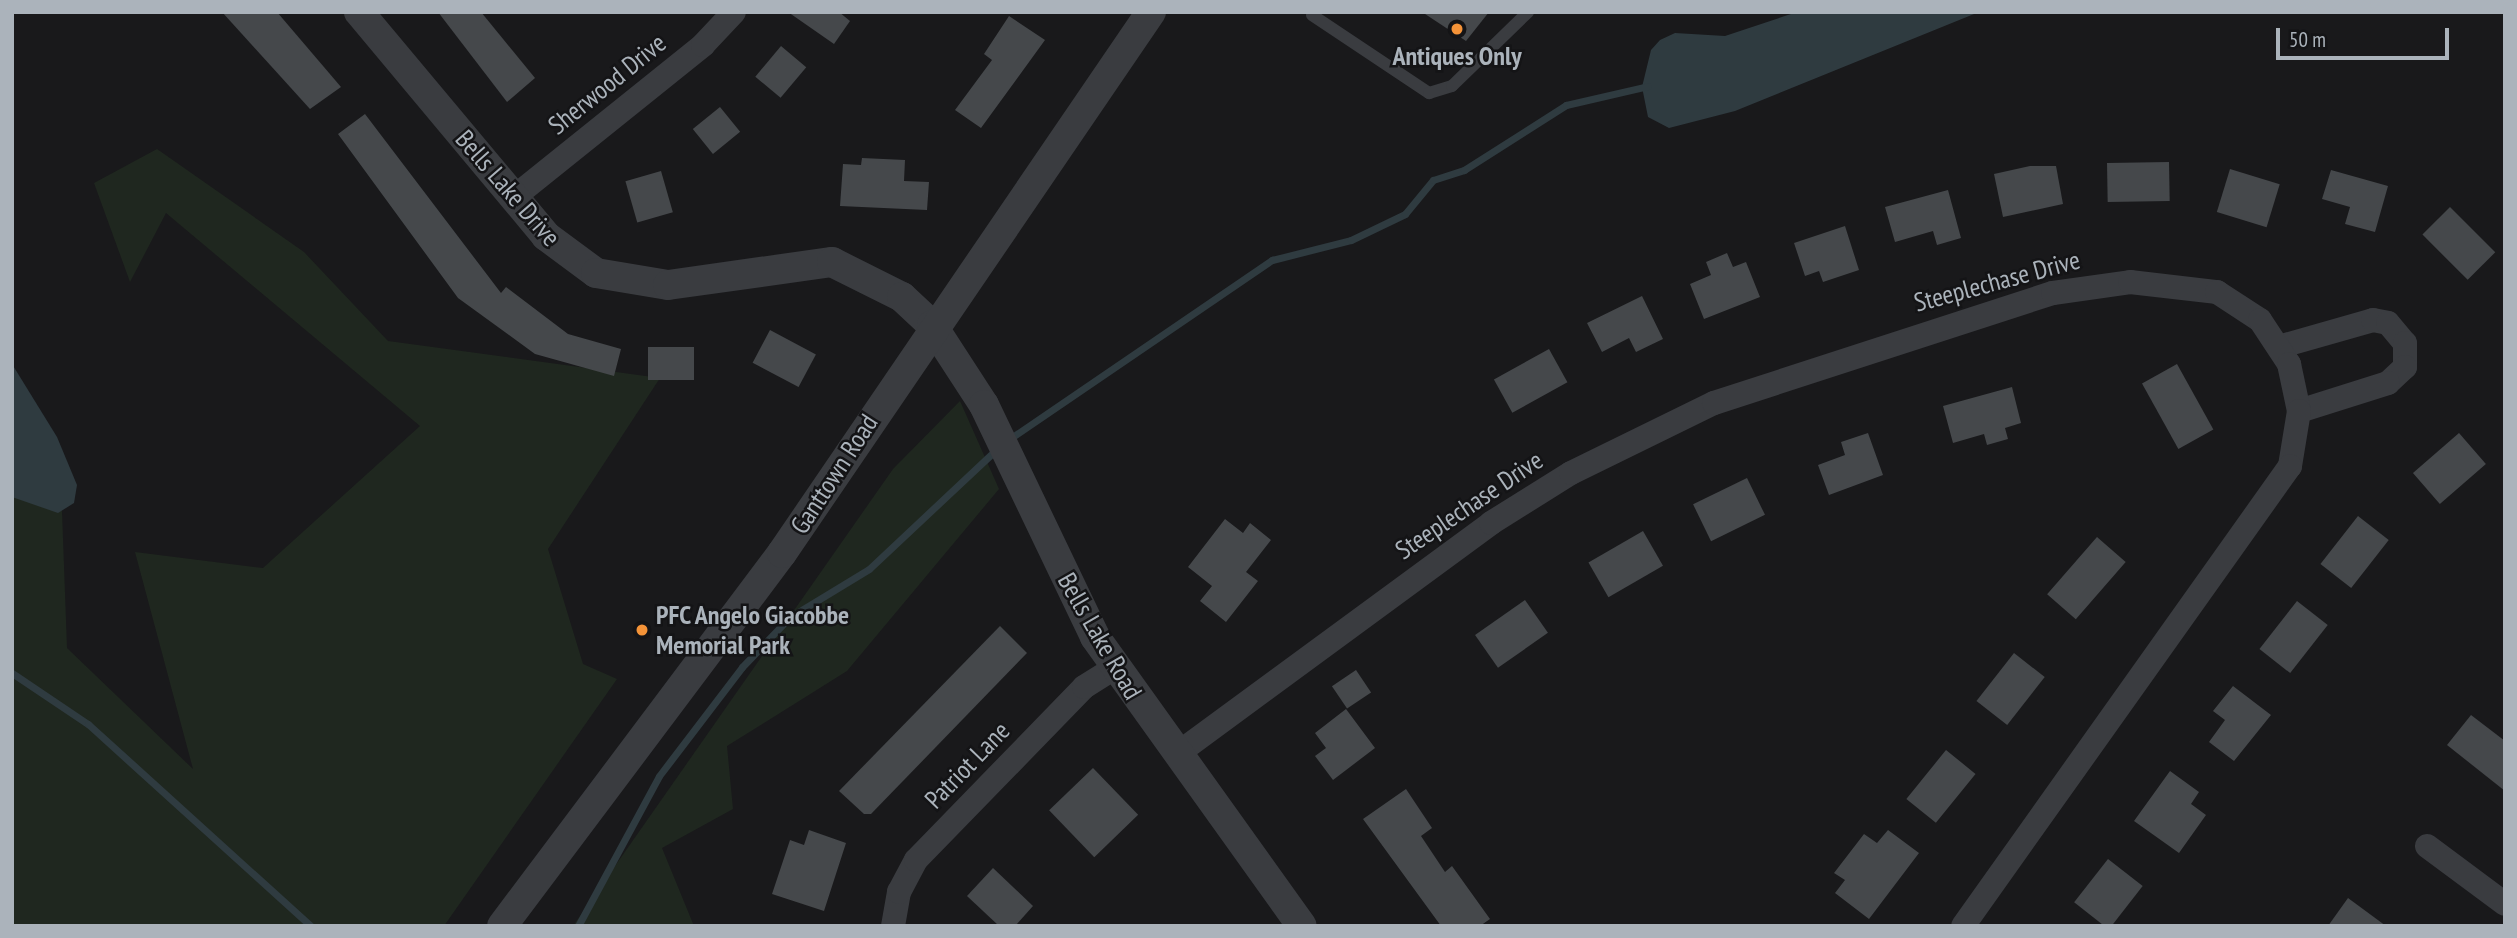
<!DOCTYPE html>
<html>
<head>
<meta charset="utf-8">
<style>
	body { margin:0 }
	#map { position:relative; width:2517px; height:938px; overflow:hidden; background:#19191b; font-family:"PT Sans Narrow",sans-serif }
	div>[style] { position:absolute }
	.green>* { inset:0; background:#1f271f }
	.water>* { inset:0; background:#2f3b40 }
	.stream>* { height:7px; margin:-3.5px; padding:0 3.5px; transform-origin:3.5px; border-radius:3.5px; background:#2f3b40 }
	.building>* { inset:0; background:#45484b; transform-origin:0 0 }
	.service>* { height:12px; margin:-6px; padding:0 6px; transform-origin:6px; border-radius:6px; background:#3a3c40 }
	.minor>* { height:24px; margin:-12px; padding:0 12px; transform-origin:12px; border-radius:12px; background:#3a3c40 }
	.tertiary>* { height:30px; margin:-15px; padding:0 15px; transform-origin:15px; border-radius:15px; background:#3a3c40 }
	.dots>* { width:19px; height:19px; translate:-50% -50%; box-sizing:border-box; border:4px solid #141416; border-radius:50% }
	span { translate:-50% -50%; white-space:nowrap; text-align:center; line-height:1.15; -webkit-text-stroke:5px #141416; paint-order:stroke }
	.poi-label { font-size:26px; color:#abb3bb; font-weight:700 }
	.left { translate:0 -50%; text-align:left }
	.street-label { font-size:26px; color:#abb3bb }
	.frame { position:absolute; inset:0; border:14px solid #abb3bb; pointer-events:none }
	.scale { position:absolute; left:2276px; top:28px; width:173px; height:32px; box-sizing:border-box; border:4px solid #abb3bb; border-top:0; padding-left:9px; font-size:21px; line-height:24px; white-space:nowrap; color:#abb3bb; -webkit-text-stroke:5px #141416; paint-order:stroke }
</style>
</head>
<body>
<div id="map">
	<div class="green">
		<div style="clip-path:polygon(157px 149px,304px 252px,388px 341px,660px 378px,548px 549px,583px 664px,617px 679px,444px 926px,12px 926px,12px 476px,62px 511px,67px 648px,193px 769px,135px 552px,263px 568px,420px 426px,166px 213px,130px 282px,94px 183px)"></div>
		<div style="clip-path:polygon(960px 401px,999px 489px,847px 671px,727px 746px,733px 809px,662px 848px,694px 926px,573px 926px,893px 469px)"></div>
	</div>
	<div class="water">
		<div style="clip-path:polygon(1797px 12px,1979px 12px,1735px 111px,1669px 128px,1648px 117px,1642px 87px,1651px 50px,1660px 40px,1675px 33px,1725px 36px)"></div>
		<div style="clip-path:polygon(12px 364px,57px 437px,77px 485px,74px 503px,58px 513px,12px 497px)"></div>
	</div>
	<div class="stream">
		<div style="left:1008px;top:440px;width:320px;rotate:-34.3deg"></div>
		<div style="left:1272px;top:260px;width:81px;rotate:-14.2deg"></div>
		<div style="left:1351px;top:240px;width:60px;rotate:-25.7deg"></div>
		<div style="left:1405px;top:214px;width:44px;rotate:-50.5deg"></div>
		<div style="left:1433px;top:180px;width:33px;rotate:-18deg"></div>
		<div style="left:1464px;top:170px;width:121px;rotate:-32.5deg"></div>
		<div style="left:1566px;top:105px;width:84px;rotate:-13deg"></div>
		<div style="left:12px;top:673px;width:92px;rotate:33.9deg"></div>
		<div style="left:88px;top:724px;width:301px;rotate:42.2deg"></div>
		<div style="left:578px;top:926px;width:170px;rotate:-61.6deg"></div>
		<div style="left:659px;top:776px;width:137px;rotate:-52.7deg"></div>
		<div style="left:742px;top:667px;width:69px;rotate:-46.2deg"></div>
		<div style="left:790px;top:617px;width:92px;rotate:-31.3deg"></div>
		<div style="left:869px;top:569px;width:177px;rotate:-43.2deg"></div>
	</div>
	<div class="building">
		<div style="clip-path:polygon(222px 12px,277px 12px,341px 87px,310px 109px)"></div>
		<div style="clip-path:polygon(438px 12px,481px 12px,535px 78px,507px 102px)"></div>
		<div style="clip-path:polygon(788px 12px,839px 12px,850px 21px,834px 44px)"></div>
		<div style="clip-path:polygon(1422px 12px,1489px 12px,1466px 41px)"></div>
		<div style="clip-path:polygon(1009px 16px,1045px 40px,981px 128px,955px 110px,992px 60px,984px 54px)"></div>
		<div style="left:781px;top:46px;width:33px;height:40px;rotate:40deg"></div>
		<div style="left:720px;top:107px;width:32px;height:35px;rotate:51deg"></div>
		<div style="clip-path:polygon(365px 114px,501px 293px,506px 287px,568px 334px,621px 349px,614px 376px,535px 354px,458px 298px,338px 134px)"></div>
		<div style="clip-path:polygon(862px 158px,905px 160px,904px 181px,929px 182px,927px 210px,840px 206px,843px 164px,861px 165px)"></div>
		<div style="left:2169px;top:162px;width:39px;height:62px;rotate:89deg"></div>
		<div style="clip-path:polygon(2030px 166px,2056px 166px,2063px 204px,2003px 217px,1994px 174px)"></div>
		<div style="left:2230px;top:169px;width:52px;height:45px;rotate:17deg"></div>
		<div style="clip-path:polygon(2331px 170px,2388px 186px,2375px 232px,2345px 224px,2350px 207px,2322px 199px)"></div>
		<div style="left:661px;top:171px;width:43px;height:37px;rotate:74deg"></div>
		<div style="clip-path:polygon(1948px 190px,1961px 238px,1937px 245px,1933px 231px,1895px 242px,1885px 207px)"></div>
		<div style="left:2450px;top:207px;width:64px;height:39px;rotate:45deg"></div>
		<div style="clip-path:polygon(1845px 226px,1859px 270px,1823px 282px,1819px 271px,1805px 276px,1794px 243px)"></div>
		<div style="clip-path:polygon(1727px 253px,1733px 267px,1746px 262px,1760px 297px,1704px 319px,1690px 284px,1711px 275px,1706px 262px)"></div>
		<div style="clip-path:polygon(1642px 296px,1663px 339px,1636px 352px,1629px 338px,1602px 352px,1587px 323px)"></div>
		<div style="left:770px;top:330px;width:52px;height:37px;rotate:28deg"></div>
		<div style="left:694px;top:347px;width:33px;height:46px;rotate:90deg"></div>
		<div style="left:1549px;top:349px;width:38px;height:63px;rotate:61deg"></div>
		<div style="left:2177px;top:364px;width:75px;height:40px;rotate:61deg"></div>
		<div style="clip-path:polygon(2012px 387px,2021px 423px,2005px 428px,2008px 439px,1987px 445px,1984px 434px,1953px 443px,1943px 406px)"></div>
		<div style="clip-path:polygon(1868px 433px,1883px 475px,1829px 495px,1818px 465px,1845px 455px,1841px 442px)"></div>
		<div style="left:2459px;top:433px;width:41px;height:61px;rotate:49deg"></div>
		<div style="left:1747px;top:478px;width:41px;height:60px;rotate:64deg"></div>
		<div style="left:2358px;top:516px;width:39px;height:61px;rotate:38deg"></div>
		<div style="clip-path:polygon(1225px 519px,1243px 533px,1250px 523px,1271px 540px,1246px 572px,1258px 581px,1226px 622px,1200px 601px,1212px 586px,1188px 567px)"></div>
		<div style="left:1643px;top:531px;width:40px;height:63px;rotate:60deg"></div>
		<div style="left:2097px;top:537px;width:38px;height:76px;rotate:41deg"></div>
		<div style="left:1525px;top:600px;width:40px;height:61px;rotate:55deg"></div>
		<div style="left:2297px;top:601px;width:39px;height:61px;rotate:38deg"></div>
		<div style="clip-path:polygon(1000px 626px,1027px 653px,871px 814px,864px 814px,839px 791px)"></div>
		<div style="left:2014px;top:653px;width:39px;height:61px;rotate:38deg"></div>
		<div style="left:1356px;top:670px;width:27px;height:29px;rotate:56deg"></div>
		<div style="clip-path:polygon(2233px 686px,2271px 715px,2234px 761px,2209px 742px,2225px 720px,2213px 711px)"></div>
		<div style="clip-path:polygon(1346px 709px,1375px 748px,1333px 780px,1315px 756px,1326px 748px,1315px 733px)"></div>
		<div style="clip-path:polygon(2471px 715px,2505px 741px,2505px 791px,2447px 745px)"></div>
		<div style="left:1946px;top:750px;width:38px;height:63px;rotate:39deg"></div>
		<div style="left:1093px;top:768px;width:65px;height:61px;rotate:46deg"></div>
		<div style="clip-path:polygon(2170px 771px,2199px 792px,2191px 804px,2206px 815px,2179px 853px,2134px 821px)"></div>
		<div style="clip-path:polygon(1406px 789px,1432px 828px,1421px 836px,1445px 872px,1452px 866px,1490px 919px,1480px 926px,1441px 926px,1363px 819px)"></div>
		<div style="clip-path:polygon(809px 830px,846px 843px,824px 911px,772px 894px,790px 840px,804px 845px)"></div>
		<div style="clip-path:polygon(1888px 830px,1919px 853px,1869px 919px,1835px 893px,1845px 880px,1834px 873px,1864px 834px,1877px 843px)"></div>
		<div style="left:2108px;top:859px;width:44px;height:55px;rotate:38deg"></div>
		<div style="clip-path:polygon(993px 868px,1033px 906px,1015px 926px,999px 926px,967px 896px)"></div>
		<div style="clip-path:polygon(2348px 898px,2386px 926px,2328px 926px)"></div>
	</div>
	<div class="service">
		<div style="left:1312px;top:15px;width:141px;rotate:33.7deg"></div>
		<div style="left:1429px;top:93px;width:24px;rotate:-17deg"></div>
		<div style="left:1452px;top:86px;width:106px;rotate:-44.2deg"></div>
	</div>
	<div class="minor">
		<div style="left:513px;top:198px;width:244px;rotate:-38.8deg"></div>
		<div style="left:703px;top:45px;width:45px;rotate:-46.8deg"></div>
		<div style="left:2282px;top:346px;width:95px;rotate:-15.9deg"></div>
		<div style="left:2373px;top:320px;width:15px;rotate:11deg"></div>
		<div style="left:2388px;top:323px;width:26px;rotate:50deg"></div>
		<div style="left:2405px;top:343px;width:24px;rotate:90deg"></div>
		<div style="left:2405px;top:367px;width:23px;rotate:137deg"></div>
		<div style="left:2388px;top:383px;width:93px;rotate:162.5deg"></div>
		<div style="left:1177px;top:754px;width:390px;rotate:-36.3deg"></div>
		<div style="left:1491px;top:523px;width:94px;rotate:-32deg"></div>
		<div style="left:1571px;top:473px;width:159px;rotate:-26.1deg"></div>
		<div style="left:1714px;top:403px;width:356px;rotate:-18deg"></div>
		<div style="left:2053px;top:293px;width:78px;rotate:-8.1deg"></div>
		<div style="left:2130px;top:282px;width:88px;rotate:6.6deg"></div>
		<div style="left:2217px;top:292px;width:51px;rotate:33.1deg"></div>
		<div style="left:2260px;top:320px;width:53px;rotate:56.6deg"></div>
		<div style="left:2289px;top:364px;width:48px;rotate:78deg"></div>
		<div style="left:2299px;top:411px;width:56px;rotate:99.3deg"></div>
		<div style="left:2290px;top:466px;width:564px;rotate:125.41deg"></div>
		<div style="left:2427px;top:846px;width:97px;rotate:36.6deg"></div>
		<div style="left:893px;top:926px;width:35px;rotate:-80deg"></div>
		<div style="left:899px;top:892px;width:36px;rotate:-62deg"></div>
		<div style="left:916px;top:860px;width:241px;rotate:-45.8deg"></div>
		<div style="left:1084px;top:687px;width:36px;rotate:-32deg"></div>
	</div>
	<div class="tertiary">
		<div style="left:359px;top:12px;width:292px;rotate:50.1deg"></div>
		<div style="left:546px;top:236px;width:62px;rotate:36.5deg"></div>
		<div style="left:596px;top:273px;width:73px;rotate:9.5deg"></div>
		<div style="left:668px;top:285px;width:166px;rotate:-8deg"></div>
		<div style="left:832px;top:262px;width:78px;rotate:26.6deg"></div>
		<div style="left:902px;top:297px;width:41px;rotate:43deg"></div>
		<div style="left:932px;top:325px;width:95px;rotate:57deg"></div>
		<div style="left:984px;top:405px;width:257px;rotate:64.4deg"></div>
		<div style="left:1095px;top:637px;width:355px;rotate:54.4deg"></div>
		<div style="left:502px;top:926px;width:466px;rotate:-53.1deg"></div>
		<div style="left:782px;top:553px;width:655px;rotate:-55.7deg"></div>
	</div>
	<div class="dots">
		<div style="left:1457px;top:29px;background:#f49338"></div>
		<div style="left:642px;top:630px;background:#f49338"></div>
	</div>
	<div class="poi-label">
		<span style="left:1457px;top:56px">Antiques Only</span>
		<span class="left" style="left:656px;top:630px">PFC Angelo Giacobbe<br>Memorial Park</span>
	</div>
	<div class="street-label">
		<span style="left:607px;top:84px;rotate:-39deg">Sherwood Drive</span>
		<span style="left:508px;top:188px;rotate:49deg">Bells Lake Drive</span>
		<span style="left:1997px;top:281px;rotate:-15deg">Steeplechase Drive</span>
		<span style="left:834px;top:474px;rotate:-57deg">Ganttown Road</span>
		<span style="left:1469px;top:505px;rotate:-34deg">Steeplechase Drive</span>
		<span style="left:1100px;top:636px;rotate:60deg">Bells Lake Road</span>
		<span style="left:967px;top:765px;rotate:-46deg">Patriot Lane</span>
	</div>
	<div class="frame"></div>
	<div class="scale">50 m</div>
</div>
</body>
</html>
